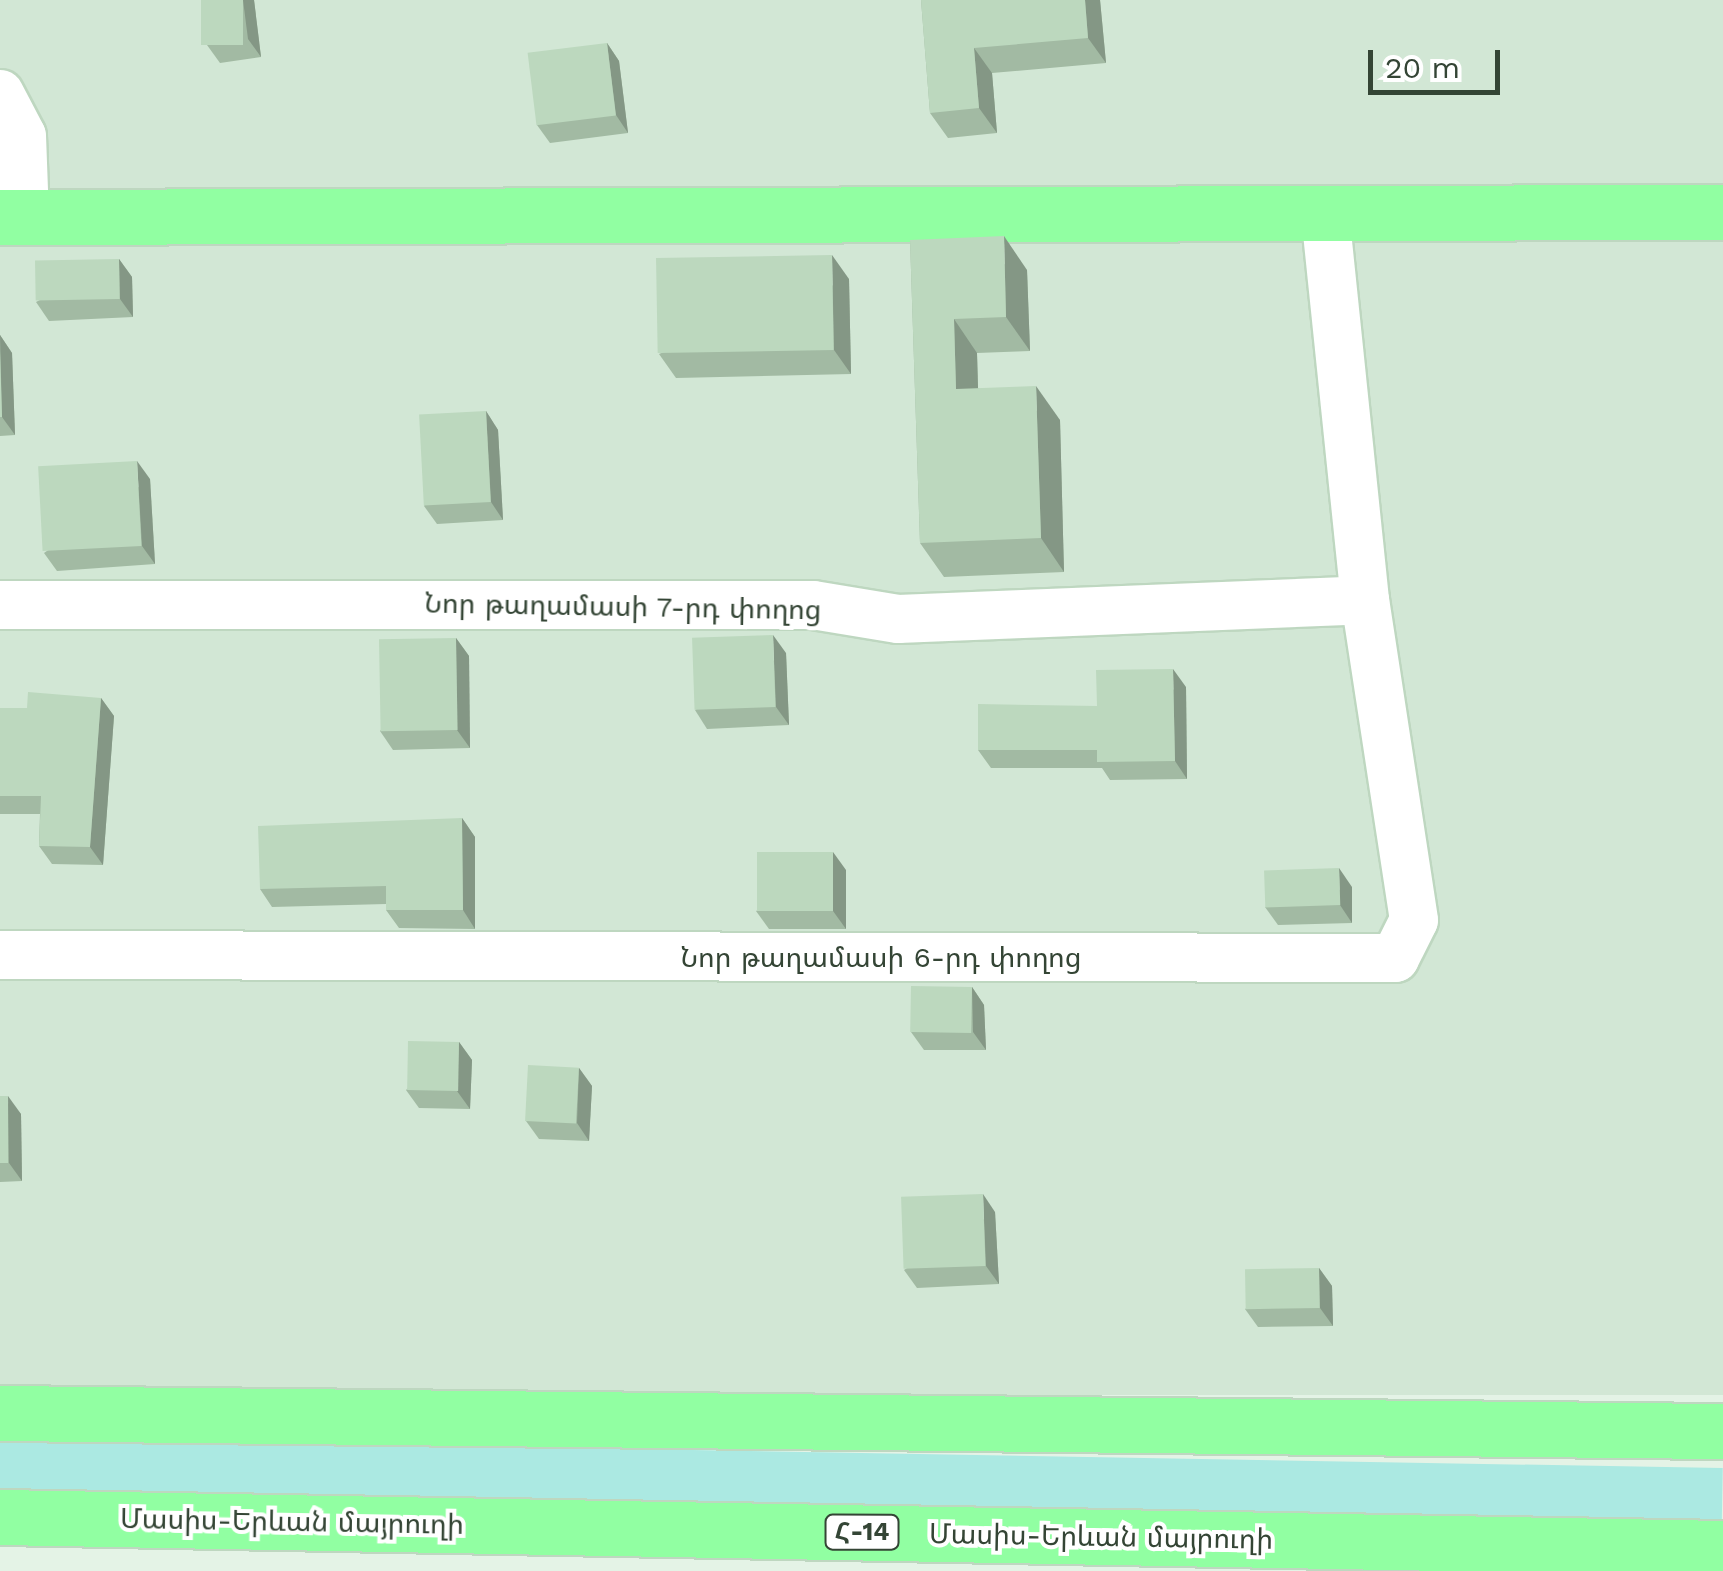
<!DOCTYPE html>
<html>
<head>
<meta charset="utf-8">
<style>
	body { margin:0 }
	#map { position:relative; width:1723px; height:1571px; overflow:hidden; background:#e4f3e6; font-family:"Work Sans","Noto Sans Armenian",sans-serif }
	div>[style] { position:absolute }
	.residential>* { inset:0; background:#d2e7d5; transform-origin:0 0 }
	.green>* { inset:0; background:#abe9e2; transform-origin:0 0 }
	.roads { filter:drop-shadow(2px 0 #bed7c0) drop-shadow(-2px 0 #bed7c0) drop-shadow(0 2px #bed7c0) drop-shadow(0 -2px #bed7c0) }
	.minor>* { height:48px; margin:-24px; padding:0 24px; transform-origin:24px; border-radius:24px; background:#fff }
	.major>* { height:55px; margin:-27.5px; padding:0 27.5px; transform-origin:27.5px; border-radius:27.5px; background:#91ffa2 }
	.wall>* { inset:0; background:#a2baa3 }
	.shaded-wall>* { inset:0; background:#849785 }
	.building>* { inset:0; background:#bcd8be; transform-origin:0 0 }
	span { translate:-50% -50%; white-space:nowrap; text-align:center; line-height:1.15; -webkit-text-stroke:8px #fff; paint-order:stroke }
	.shield-label span { padding:2px 8px; background:#fff; border:2px solid; border-radius:8px; -webkit-text-stroke-width:0 }
	.shield-label { font-size:25px; color:#344535; font-weight:700 }
	.street-label { font-size:28px; color:#344535 }
	.scale { position:absolute; left:1368px; top:50px; width:132px; height:45px; box-sizing:border-box; border:5px solid #344535; border-top:0; padding-left:12px; font-size:30px; line-height:35px; white-space:nowrap; color:#344535; -webkit-text-stroke:8px #fff; paint-order:stroke }
</style>
</head>
<body>
<div id="map">
	<div class="residential">
		<div style="left:0;top:0;width:1723px;height:1395px"></div>
	</div>
	<div class="green">
		<div style="left:0;top:1438px;width:1723px;height:54px;rotate:1deg"></div>
	</div>
	<div class="roads">
		<div class="minor">
			<div style="left:0;top:94px;width:47px;rotate:62.4deg"></div>
			<div style="left:22px;top:136px;width:81px;rotate:87.9deg"></div>
			<div style="left:0;top:605px;width:813px"></div>
			<div style="left:813px;top:605px;width:86px;rotate:9.4deg"></div>
			<div style="left:898px;top:619px;width:467px;rotate:-2.3deg"></div>
			<div style="left:0;top:955px;width:1395px;rotate:0.12deg"></div>
			<div style="left:1395px;top:958px;width:42px;rotate:-63.4deg"></div>
			<div style="left:1414px;top:920px;width:324px;rotate:-98.7deg"></div>
			<div style="left:1365px;top:600px;width:391px;rotate:-95.9deg"></div>
		</div>
		<div class="major">
			<div style="left:0;top:217px;width:1723px;rotate:-0.17deg"></div>
			<div style="left:0;top:1413px;width:1723px;rotate:0.6deg"></div>
			<div style="left:0;top:1517px;width:1723px;rotate:1.03deg"></div>
		</div>
	</div>
	<div class="wall">
		<div style="clip-path:polygon(201px 0,254px 0,261px 57px,220px 63px,207px 45px)"></div>
		<div style="clip-path:polygon(921px 0,1100px 0,1106px 63px,992px 73px,997px 133px,948px 138px,930px 113px)"></div>
		<div style="clip-path:polygon(607px 43px,619px 61px,628px 133px,550px 143px,537px 125px)"></div>
		<div style="clip-path:polygon(910px 240px,1027px 270px,1030px 351px,977px 353px,978px 388px,1060px 420px,1064px 572px,944px 577px,920px 543px)"></div>
		<div style="clip-path:polygon(119px 259px,132px 277px,133px 317px,49px 321px,36px 302px)"></div>
		<div style="clip-path:polygon(849px 279px,851px 374px,676px 378px,659px 354px)"></div>
		<div style="clip-path:polygon(0 335px,12px 353px,15px 435px,0 436px)"></div>
		<div style="clip-path:polygon(486px 411px,498px 430px,503px 520px,437px 524px,424px 506px)"></div>
		<div style="clip-path:polygon(150px 479px,155px 564px,57px 571px,44px 553px)"></div>
		<div style="clip-path:polygon(456px 638px,469px 656px,470px 748px,393px 750px,380px 731px)"></div>
		<div style="clip-path:polygon(786px 653px,789px 725px,707px 729px,695px 710px)"></div>
		<div style="clip-path:polygon(1186px 687px,1187px 779px,1110px 780px,1102px 768px,991px 768px,978px 750px,1097px 706px)"></div>
		<div style="clip-path:polygon(101px 698px,114px 716px,103px 865px,52px 864px,39px 846px,40px 814px,0 814px,0 708px,27px 708px)"></div>
		<div style="clip-path:polygon(462px 818px,475px 837px,475px 929px,399px 928px,386px 910px,386px 904px,272px 907px,260px 889px)"></div>
		<div style="clip-path:polygon(846px 870px,846px 929px,769px 929px,756px 911px)"></div>
		<div style="clip-path:polygon(1352px 887px,1352px 923px,1278px 925px,1265px 907px)"></div>
		<div style="clip-path:polygon(972px 987px,984px 1005px,986px 1050px,924px 1050px,911px 1032px)"></div>
		<div style="clip-path:polygon(459px 1042px,472px 1060px,470px 1109px,419px 1108px,406px 1090px)"></div>
		<div style="clip-path:polygon(579px 1068px,592px 1086px,589px 1141px,539px 1139px,526px 1121px)"></div>
		<div style="clip-path:polygon(0 1096px,21px 1114px,22px 1181px,0 1182px)"></div>
		<div style="clip-path:polygon(995px 1212px,999px 1284px,917px 1288px,904px 1270px)"></div>
		<div style="clip-path:polygon(1319px 1268px,1332px 1286px,1333px 1326px,1258px 1327px,1245px 1309px)"></div>
	</div>
	<div class="shaded-wall">
		<div style="clip-path:polygon(243px 0,254px 0,261px 57px,248px 39px)"></div>
		<div style="clip-path:polygon(1085px 0,1100px 0,1106px 63px,1088px 38px)"></div>
		<div style="clip-path:polygon(607px 43px,619px 61px,628px 133px,616px 115px)"></div>
		<div style="clip-path:polygon(974px 48px,992px 73px,997px 133px,979px 108px)"></div>
		<div style="clip-path:polygon(1004px 236px,1027px 270px,1030px 351px,1006px 317px)"></div>
		<div style="clip-path:polygon(832px 255px,849px 279px,851px 374px,834px 350px)"></div>
		<div style="clip-path:polygon(119px 259px,132px 277px,133px 317px,120px 299px)"></div>
		<div style="clip-path:polygon(954px 319px,977px 353px,979px 423px,956px 389px)"></div>
		<div style="clip-path:polygon(0 335px,12px 353px,15px 435px,2px 417px)"></div>
		<div style="clip-path:polygon(1036px 386px,1060px 420px,1064px 572px,1041px 538px)"></div>
		<div style="clip-path:polygon(486px 411px,498px 430px,503px 520px,491px 502px)"></div>
		<div style="clip-path:polygon(137px 461px,150px 479px,155px 564px,142px 546px)"></div>
		<div style="clip-path:polygon(773px 635px,786px 653px,789px 725px,776px 707px)"></div>
		<div style="clip-path:polygon(456px 638px,469px 656px,470px 748px,457px 730px)"></div>
		<div style="clip-path:polygon(1173px 669px,1186px 687px,1187px 779px,1175px 761px)"></div>
		<div style="clip-path:polygon(101px 698px,114px 716px,103px 865px,90px 847px)"></div>
		<div style="clip-path:polygon(462px 818px,475px 837px,475px 929px,463px 910px)"></div>
		<div style="clip-path:polygon(833px 852px,846px 870px,846px 929px,833px 911px)"></div>
		<div style="clip-path:polygon(1339px 868px,1352px 887px,1352px 923px,1340px 905px)"></div>
		<div style="clip-path:polygon(972px 987px,984px 1005px,986px 1050px,973px 1032px)"></div>
		<div style="clip-path:polygon(459px 1042px,472px 1060px,470px 1109px,457px 1091px)"></div>
		<div style="clip-path:polygon(579px 1068px,592px 1086px,589px 1141px,577px 1123px)"></div>
		<div style="clip-path:polygon(8px 1096px,21px 1114px,22px 1181px,9px 1163px)"></div>
		<div style="clip-path:polygon(983px 1194px,995px 1212px,999px 1284px,986px 1266px)"></div>
		<div style="clip-path:polygon(1319px 1268px,1332px 1286px,1333px 1326px,1320px 1308px)"></div>
	</div>
	<div class="building">
		<div style="left:201px;top:0;width:42px;height:45px"></div>
		<div style="clip-path:polygon(921px 0,1085px 0,1088px 38px,974px 48px,979px 108px,930px 113px)"></div>
		<div style="left:607px;top:43px;width:73px;height:80px;rotate:83deg"></div>
		<div style="clip-path:polygon(1004px 236px,1006px 317px,954px 319px,956px 389px,1036px 386px,1041px 538px,920px 543px,910px 240px)"></div>
		<div style="left:832px;top:255px;width:95px;height:176px;rotate:89deg"></div>
		<div style="left:119px;top:259px;width:40px;height:84px;rotate:89deg"></div>
		<div style="clip-path:polygon(0 351px,2px 417px,0 417px)"></div>
		<div style="left:486px;top:411px;width:91px;height:67px;rotate:87deg"></div>
		<div style="left:137px;top:461px;width:85px;height:99px;rotate:87deg"></div>
		<div style="left:773px;top:635px;width:72px;height:81px;rotate:88deg"></div>
		<div style="left:456px;top:638px;width:92px;height:77px;rotate:89deg"></div>
		<div style="clip-path:polygon(1173px 669px,1175px 761px,1097px 762px,1097px 750px,978px 750px,978px 704px,1097px 706px,1096px 670px)"></div>
		<div style="clip-path:polygon(28px 692px,101px 698px,90px 847px,39px 846px,41px 796px,0 796px,0 708px,27px 708px)"></div>
		<div style="clip-path:polygon(462px 818px,463px 910px,386px 910px,386px 886px,260px 889px,258px 826px)"></div>
		<div style="left:757px;top:852px;width:76px;height:59px"></div>
		<div style="left:1339px;top:868px;width:37px;height:75px;rotate:88deg"></div>
		<div style="left:911px;top:986px;width:61px;height:46px;rotate:1deg"></div>
		<div style="left:408px;top:1041px;width:51px;height:49px;rotate:1deg"></div>
		<div style="left:528px;top:1065px;width:51px;height:56px;rotate:3deg"></div>
		<div style="left:0;top:1096px;width:8px;height:67px"></div>
		<div style="left:983px;top:1194px;width:72px;height:82px;rotate:88deg"></div>
		<div style="left:1319px;top:1268px;width:40px;height:74px;rotate:89deg"></div>
	</div>
	<div class="shield-label">
		<span style="left:862px;top:1532px">Հ-14</span>
	</div>
	<div class="street-label">
		<span style="left:623px;top:607px;rotate:1deg">Նոր թաղամասի 7-րդ փողոց</span>
		<span style="left:881px;top:958px">Նոր թաղամասի 6-րդ փողոց</span>
		<span style="left:292px;top:1522px;rotate:1deg">Մասիս-Երևան մայրուղի</span>
		<span style="left:1101px;top:1537px;rotate:1deg">Մասիս-Երևան մայրուղի</span>
	</div>
	<div class="scale">20 m</div>
</div>
</body>
</html>
